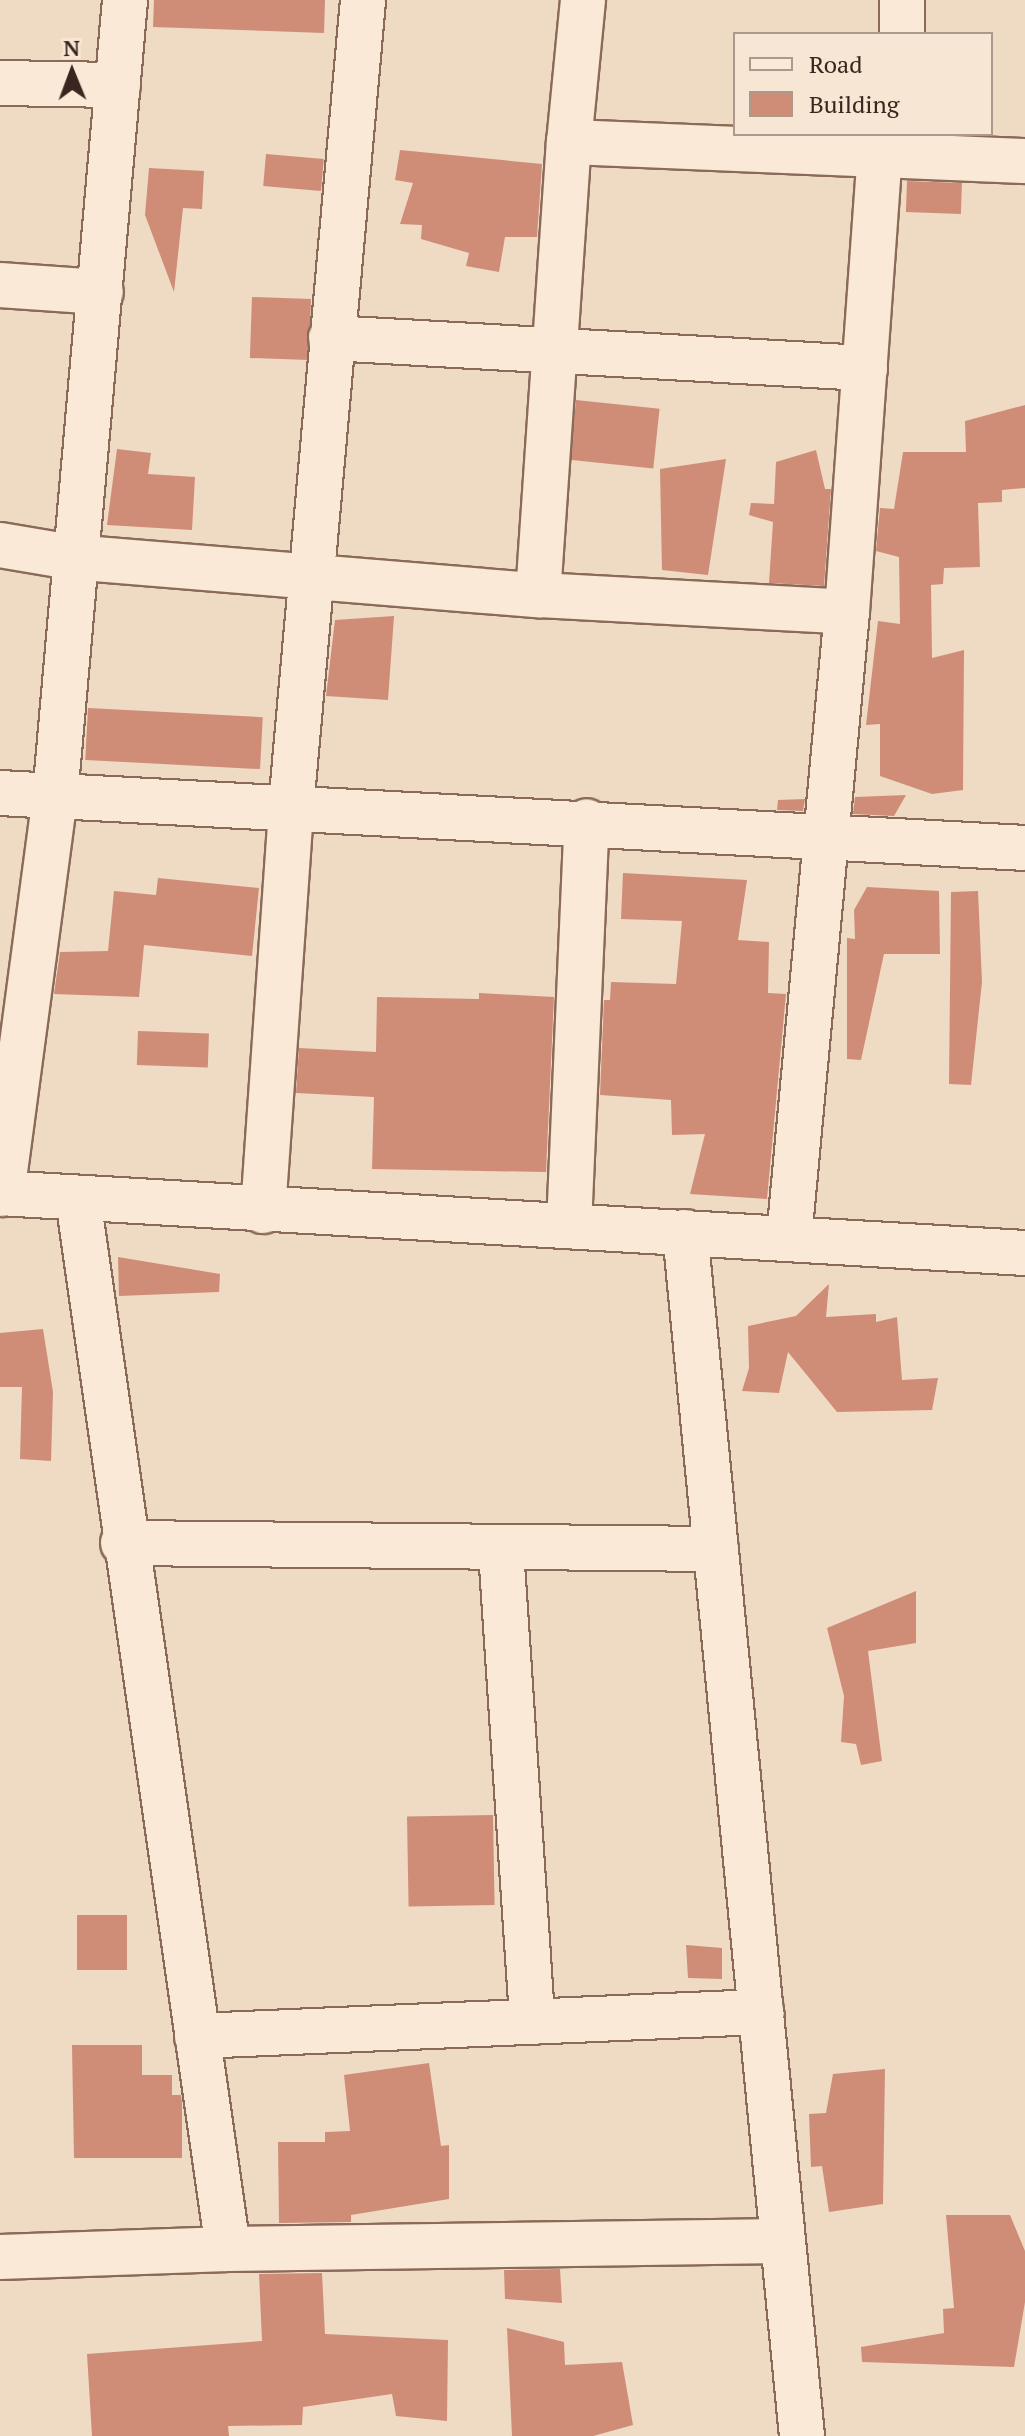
<!DOCTYPE html>
<html>
<head>
<meta charset="utf-8">
<style>
	body { margin:0 }
	#map { position:relative; width:1025px; height:2436px; overflow:hidden; background:#efdac3; font-family:"PT Serif",serif }
	div>[style] { position:absolute }
	.building>* { inset:0; background:#cf8d78; transform-origin:0 0 }
	.roads { filter:drop-shadow(2px 0 #8a6b59) drop-shadow(-2px 0 #8a6b59) drop-shadow(0 2px #8a6b59) drop-shadow(0 -2px #8a6b59) }
	.minor>* { height:44px; margin:-22px; padding:0 22px; transform-origin:22px; border-radius:22px; background:#fae9d6 }
	span { translate:-50% -50%; white-space:nowrap; text-align:center; line-height:1.15; -webkit-text-stroke:8px #f6e6d3; paint-order:stroke }
	.legend { position:absolute; left:733px; top:32px; width:260px; height:104px; box-sizing:border-box; background:#f6e6d3; border:2px solid #ab998b; margin:0; padding:10px 14px; list-style:none; font-size:24px; color:#3a261e }
	.legend li { display:flex; align-items:center; gap:16px; height:40px }
	.legend b { width:40px; border:2px solid #ab998b }
	.north { position:absolute; left:32px; top:32px; width:80px; height:80px; -webkit-text-stroke:6px #f6e6d3; paint-order:stroke; rotate:359deg; font-size:22px; font-weight:700; line-height:32px; text-align:center; color:#3a261e }
	.north::after { content:''; display:block; margin:auto; width:28px; height:36px; background:#3a261e; clip-path:polygon(50% 0,100% 100%,50% 72%,0 100%) }
</style>
</head>
<body>
<div id="map">
	<div class="building">
		<div style="clip-path:polygon(154px 0,325px 0,324px 33px,153px 27px)"></div>
		<div style="clip-path:polygon(400px 150px,542px 164px,537px 237px,505px 237px,499px 272px,466px 266px,469px 253px,421px 239px,422px 225px,400px 224px,413px 183px,395px 180px)"></div>
		<div style="left:266px;top:154px;width:58px;height:32px;rotate:5deg"></div>
		<div style="clip-path:polygon(149px 168px,204px 171px,202px 209px,183px 208px,174px 292px,145px 215px)"></div>
		<div style="left:907px;top:181px;width:55px;height:31px;rotate:2deg"></div>
		<div style="left:252px;top:297px;width:59px;height:61px;rotate:2deg"></div>
		<div style="left:576px;top:400px;width:84px;height:60px;rotate:6deg"></div>
		<div style="clip-path:polygon(1025px 405px,1025px 488px,1002px 490px,1002px 502px,978px 503px,980px 567px,944px 568px,943px 584px,931px 585px,932px 658px,964px 650px,963px 790px,932px 794px,880px 776px,880px 724px,866px 725px,878px 621px,900px 624px,899px 557px,876px 551px,880px 508px,894px 509px,903px 452px,966px 452px,965px 421px)"></div>
		<div style="clip-path:polygon(117px 449px,151px 453px,148px 474px,195px 477px,192px 530px,107px 525px)"></div>
		<div style="clip-path:polygon(816px 450px,825px 489px,831px 489px,824px 586px,769px 583px,773px 522px,749px 515px,751px 503px,774px 504px,776px 462px)"></div>
		<div style="clip-path:polygon(726px 459px,708px 575px,662px 570px,660px 469px)"></div>
		<div style="clip-path:polygon(394px 616px,388px 700px,326px 696px,335px 620px)"></div>
		<div style="left:88px;top:708px;width:175px;height:52px;rotate:3deg"></div>
		<div style="clip-path:polygon(906px 795px,894px 816px,853px 814px,855px 797px)"></div>
		<div style="clip-path:polygon(805px 799px,803px 811px,777px 810px,778px 800px)"></div>
		<div style="clip-path:polygon(623px 873px,747px 880px,738px 940px,769px 942px,768px 993px,786px 994px,767px 1199px,690px 1194px,705px 1134px,672px 1135px,671px 1100px,600px 1095px,604px 1000px,610px 1000px,611px 982px,676px 984px,682px 921px,621px 919px)"></div>
		<div style="clip-path:polygon(158px 878px,259px 888px,252px 956px,144px 945px,139px 997px,54px 994px,60px 952px,108px 951px,114px 891px,156px 895px)"></div>
		<div style="clip-path:polygon(867px 887px,939px 891px,940px 954px,884px 954px,861px 1060px,847px 1059px,847px 938px,855px 939px,854px 910px)"></div>
		<div style="clip-path:polygon(978px 891px,982px 982px,971px 1085px,949px 1084px,951px 892px)"></div>
		<div style="clip-path:polygon(479px 993px,554px 997px,546px 1172px,372px 1169px,374px 1097px,296px 1093px,299px 1048px,376px 1052px,377px 997px,479px 999px)"></div>
		<div style="left:138px;top:1031px;width:71px;height:34px;rotate:2deg"></div>
		<div style="clip-path:polygon(118px 1257px,220px 1274px,219px 1292px,119px 1296px)"></div>
		<div style="clip-path:polygon(829px 1284px,826px 1317px,876px 1314px,876px 1322px,897px 1317px,902px 1380px,938px 1378px,932px 1410px,837px 1412px,788px 1352px,779px 1393px,742px 1391px,749px 1368px,748px 1326px,796px 1316px)"></div>
		<div style="clip-path:polygon(43px 1329px,53px 1392px,51px 1461px,20px 1459px,22px 1387px,0 1387px,0 1333px)"></div>
		<div style="clip-path:polygon(916px 1591px,916px 1643px,868px 1651px,882px 1761px,861px 1765px,856px 1744px,841px 1742px,844px 1696px,827px 1628px)"></div>
		<div style="left:493px;top:1815px;width:90px;height:86px;rotate:89deg"></div>
		<div style="left:77px;top:1915px;width:50px;height:55px"></div>
		<div style="clip-path:polygon(686px 1945px,722px 1948px,722px 1979px,688px 1978px)"></div>
		<div style="clip-path:polygon(72px 2045px,142px 2045px,142px 2075px,172px 2075px,172px 2095px,181px 2095px,182px 2103px,182px 2158px,74px 2158px)"></div>
		<div style="clip-path:polygon(429px 2063px,441px 2146px,449px 2145px,449px 2199px,351px 2215px,351px 2222px,279px 2223px,278px 2142px,325px 2142px,325px 2132px,350px 2131px,344px 2075px)"></div>
		<div style="clip-path:polygon(885px 2069px,883px 2204px,829px 2212px,822px 2166px,811px 2167px,809px 2114px,826px 2113px,833px 2074px)"></div>
		<div style="clip-path:polygon(946px 2215px,1010px 2215px,1025px 2251px,1025px 2302px,1014px 2367px,862px 2362px,861px 2347px,944px 2333px,943px 2309px,954px 2308px)"></div>
		<div style="clip-path:polygon(560px 2269px,562px 2303px,505px 2299px,504px 2270px)"></div>
		<div style="clip-path:polygon(322px 2273px,325px 2334px,448px 2340px,447px 2421px,396px 2416px,392px 2394px,303px 2407px,302px 2425px,228px 2426px,229px 2436px,92px 2436px,87px 2354px,262px 2341px,259px 2274px)"></div>
		<div style="clip-path:polygon(507px 2328px,564px 2342px,565px 2365px,622px 2362px,633px 2425px,593px 2436px,512px 2436px)"></div>
	</div>
	<div class="roads">
		<div class="minor">
			<div style="left:583px;top:0;width:143px;rotate:95.6deg"></div>
			<div style="left:569px;top:142px;width:456px;rotate:2.4deg"></div>
			<div style="left:902px;top:34px;width:34px;rotate:-90deg"></div>
			<div style="left:0;top:83px;width:118px;rotate:1deg"></div>
			<div style="left:0;top:285px;width:101px;rotate:4deg"></div>
			<div style="left:331px;top:338px;width:535px;rotate:3.22deg"></div>
			<div style="left:0;top:545px;width:72px;rotate:9.6deg"></div>
			<div style="left:71px;top:557px;width:469px;rotate:4.7deg"></div>
			<div style="left:538px;top:595px;width:454px;rotate:-86.1deg"></div>
			<div style="left:538px;top:595px;width:309px;rotate:3.1deg"></div>
			<div style="left:0;top:793px;width:1026px;rotate:3.07deg"></div>
			<div style="left:0;top:1193px;width:1027px;rotate:3.35deg"></div>
			<div style="left:2px;top:1194px;width:401px;rotate:-82.4deg"></div>
			<div style="left:55px;top:797px;width:800px;rotate:-84.98deg"></div>
			<div style="left:263px;top:1211px;width:405px;rotate:-86deg"></div>
			<div style="left:291px;top:807px;width:810px;rotate:-84.9deg"></div>
			<div style="left:569px;top:1226px;width:405px;rotate:-87.5deg"></div>
			<div style="left:685px;top:1232px;width:1210px;rotate:84.45deg"></div>
			<div style="left:789px;top:1238px;width:629px;rotate:-84.71deg"></div>
			<div style="left:847px;top:612px;width:459px;rotate:-85.9deg"></div>
			<div style="left:123px;top:1543px;width:593px;rotate:0.58deg"></div>
			<div style="left:501px;top:1550px;width:473px;rotate:86.2deg"></div>
			<div style="left:197px;top:2036px;width:565px;rotate:-2.44deg"></div>
			<div style="left:228px;top:2249px;width:555px;rotate:-0.83deg"></div>
			<div style="left:0;top:2257px;width:228px;rotate:-2deg"></div>
			<div style="left:228px;top:2249px;width:1061px;rotate:-98.13deg"></div>
		</div>
	</div>
	<ul class="legend">
	<li><b style="height:10px;background:#fae9d6"></b>Road</li>
	<li><b style="height:22px;background:#cf8d78"></b>Building</li>
	</ul>
	<div class="north">N</div>
</div>
</body>
</html>
